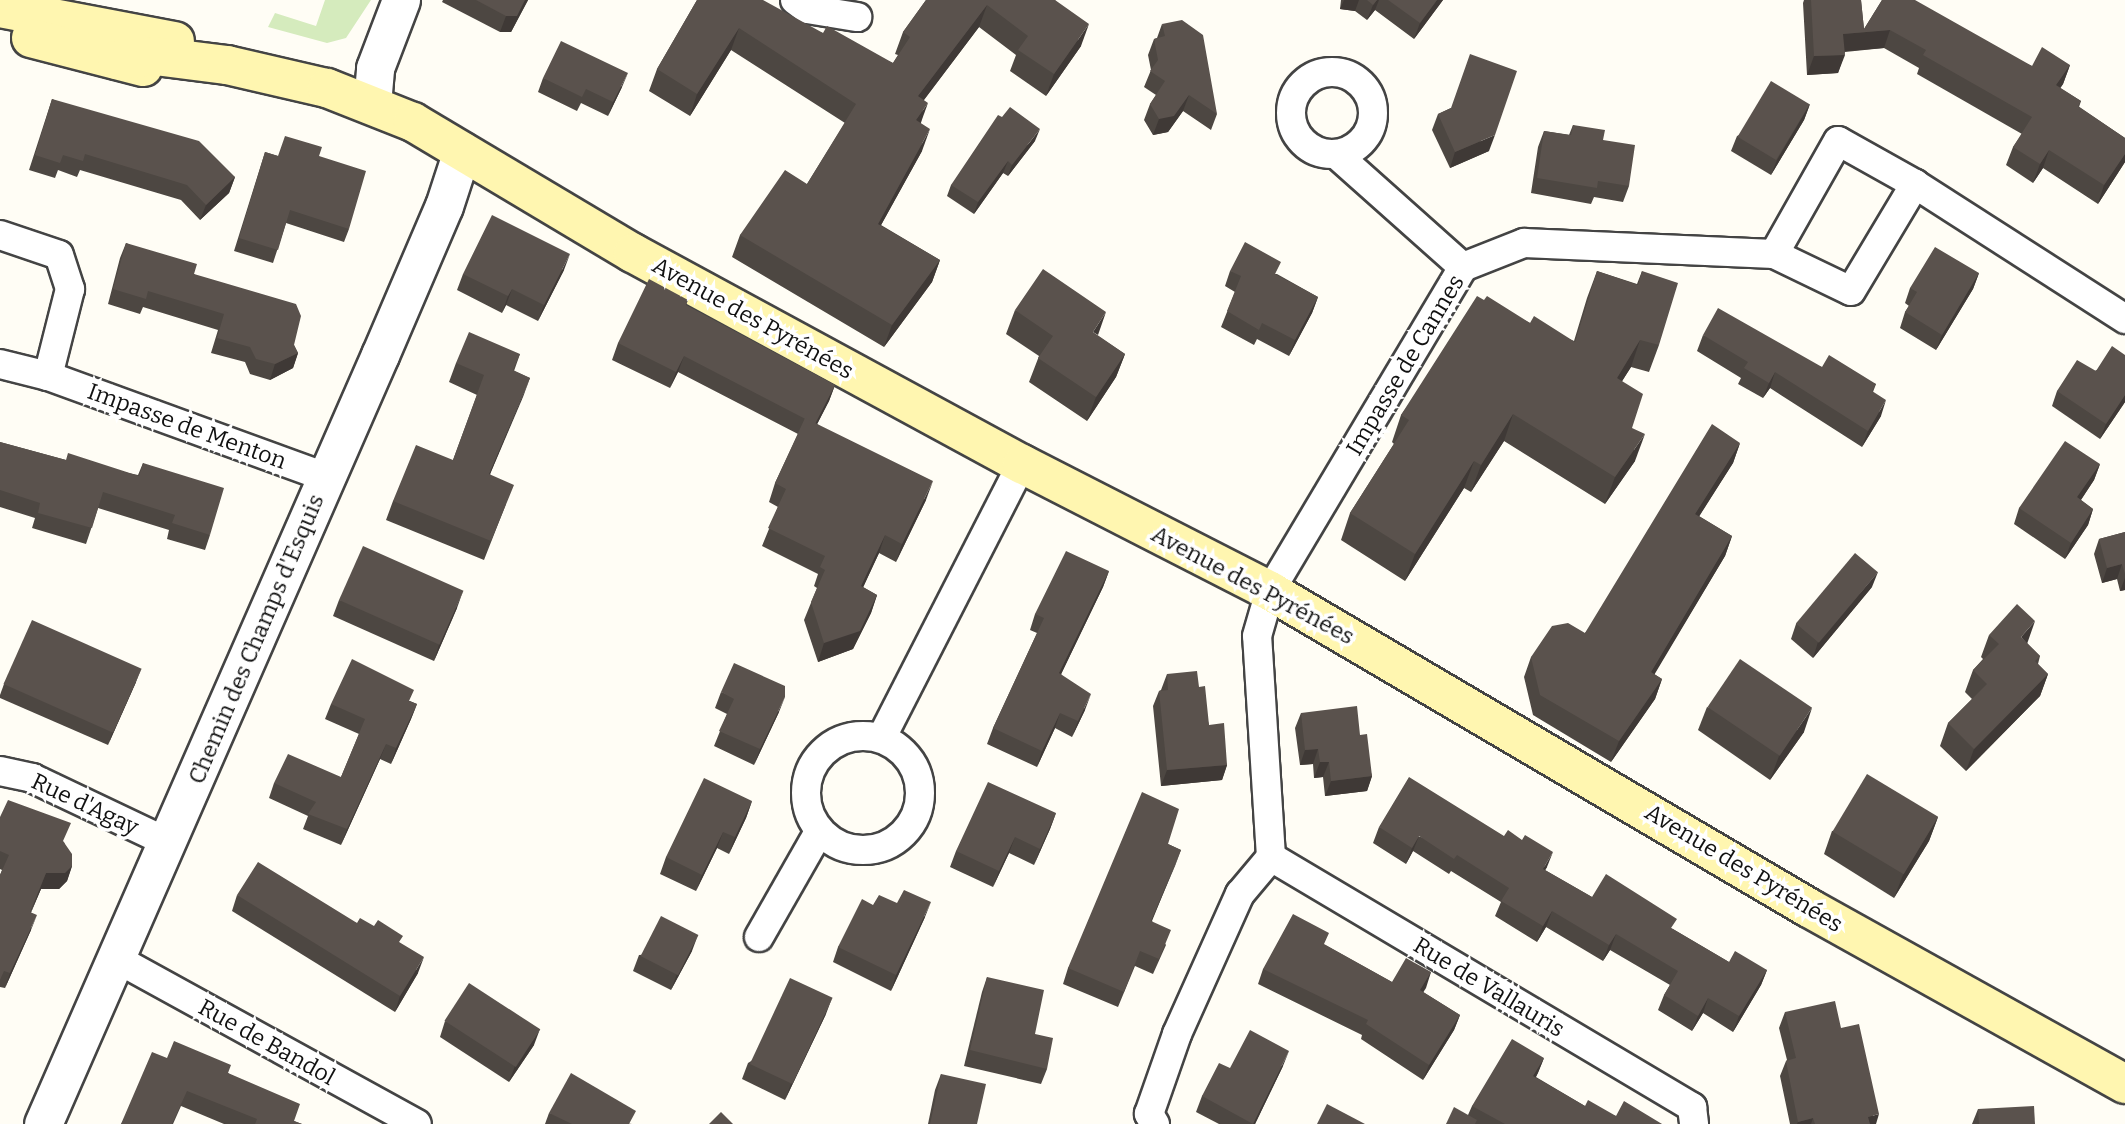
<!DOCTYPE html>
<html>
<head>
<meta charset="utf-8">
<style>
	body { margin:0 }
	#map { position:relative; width:2125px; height:1124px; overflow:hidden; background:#fffdf5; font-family:Bitter,serif }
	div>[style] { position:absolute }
	.green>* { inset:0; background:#d5ebbd }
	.roads { filter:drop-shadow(2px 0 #444) drop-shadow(-2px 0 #444) drop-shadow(0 2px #444) drop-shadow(0 -2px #444) }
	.minor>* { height:28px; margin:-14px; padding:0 14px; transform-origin:14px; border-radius:14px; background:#fff }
	.minor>.ring { margin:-14px; padding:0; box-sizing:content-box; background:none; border:28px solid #fff; border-radius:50% }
	.tertiary>* { height:37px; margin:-18.5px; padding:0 18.5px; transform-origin:18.5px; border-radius:18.5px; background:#fff }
	.secondary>* { height:38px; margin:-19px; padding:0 19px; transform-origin:19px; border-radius:19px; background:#fff6b0 }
	.wall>* { inset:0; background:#4d4742 }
	.shaded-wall>* { inset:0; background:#3f3936 }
	.building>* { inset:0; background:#5a524d; transform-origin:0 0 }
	span { translate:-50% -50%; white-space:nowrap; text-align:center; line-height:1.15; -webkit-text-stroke:7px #fff; paint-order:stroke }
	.street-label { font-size:23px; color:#111 }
</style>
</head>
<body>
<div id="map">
	<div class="green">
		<div style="clip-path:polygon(325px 0,371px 0,346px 38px,327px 43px,268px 27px,275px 13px,316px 26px)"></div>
	</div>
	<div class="roads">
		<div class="minor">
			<div style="left:795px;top:0;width:15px;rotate:37deg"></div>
			<div style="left:807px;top:9px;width:51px;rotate:9.1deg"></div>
			<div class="ring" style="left:1291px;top:72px;width:54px;height:54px"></div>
			<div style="left:1336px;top:154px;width:170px;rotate:41.7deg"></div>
			<div style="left:1915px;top:184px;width:250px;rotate:32.7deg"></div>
			<div style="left:0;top:235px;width:62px;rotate:18.7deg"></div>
			<div style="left:59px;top:255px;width:36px;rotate:72deg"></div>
			<div style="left:70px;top:289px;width:90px;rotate:104.2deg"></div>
			<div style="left:0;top:364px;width:49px;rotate:14deg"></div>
			<div style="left:48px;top:376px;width:295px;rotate:20deg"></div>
			<div class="ring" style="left:806px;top:736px;width:86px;height:86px"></div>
			<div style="left:882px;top:737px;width:307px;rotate:-62.9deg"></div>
			<div style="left:0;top:771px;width:33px;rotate:12deg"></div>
			<div style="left:32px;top:778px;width:152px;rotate:25.4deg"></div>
			<div style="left:1271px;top:857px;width:490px;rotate:30.7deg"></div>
			<div style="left:1692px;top:1107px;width:17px;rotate:83deg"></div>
			<div style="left:759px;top:937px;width:121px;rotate:-60.3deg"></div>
			<div style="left:117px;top:959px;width:342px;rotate:28.8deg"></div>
			<div style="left:1155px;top:1124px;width:12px;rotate:-121deg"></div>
			<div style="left:1149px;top:1114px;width:85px;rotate:-70.7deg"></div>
			<div style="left:1177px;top:1034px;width:154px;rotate:-65.8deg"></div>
			<div style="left:1240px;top:894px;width:48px;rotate:-50deg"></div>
			<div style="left:1271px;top:857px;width:221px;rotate:-93.6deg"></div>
			<div style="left:1257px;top:636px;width:47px;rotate:-73.9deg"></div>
			<div style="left:1270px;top:591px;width:377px;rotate:-59.2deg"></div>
			<div style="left:1463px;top:267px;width:66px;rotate:-21.5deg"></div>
			<div style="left:1524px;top:243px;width:250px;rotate:2.5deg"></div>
			<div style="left:1774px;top:254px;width:85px;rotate:25.7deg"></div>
			<div style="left:1851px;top:291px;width:125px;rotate:-59.1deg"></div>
			<div style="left:1915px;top:184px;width:88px;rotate:-150.8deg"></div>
			<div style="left:1838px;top:141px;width:130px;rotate:119.5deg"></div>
		</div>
		<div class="tertiary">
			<div style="left:372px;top:104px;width:36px;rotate:-85deg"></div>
			<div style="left:375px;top:68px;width:73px;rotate:-69.1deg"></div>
			<div style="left:43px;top:1124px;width:840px;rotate:-66.34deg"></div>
			<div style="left:380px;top:355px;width:162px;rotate:-66.8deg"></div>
			<div style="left:444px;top:206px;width:58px;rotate:-71.9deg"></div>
		</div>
		<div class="secondary">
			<div style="left:0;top:8px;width:178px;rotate:10.7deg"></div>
			<div style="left:31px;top:38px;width:116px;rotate:14.5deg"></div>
			<div style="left:117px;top:60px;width:38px;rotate:-6deg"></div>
			<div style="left:155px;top:56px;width:73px;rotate:7.1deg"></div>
			<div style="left:227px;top:65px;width:103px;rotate:13deg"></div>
			<div style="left:327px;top:88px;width:92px;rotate:21.6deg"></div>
			<div style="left:413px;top:122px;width:256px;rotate:30.8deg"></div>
			<div style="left:633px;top:253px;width:443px;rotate:28.5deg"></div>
			<div style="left:1022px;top:464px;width:279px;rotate:27.1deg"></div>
			<div style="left:1270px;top:591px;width:625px;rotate:30.46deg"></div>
			<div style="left:1809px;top:908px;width:362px;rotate:29.1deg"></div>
		</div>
	</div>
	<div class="wall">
		<div style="clip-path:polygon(443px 0,528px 0,511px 32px,500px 32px,442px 2px)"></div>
		<div style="clip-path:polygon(697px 0,823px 33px,893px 63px,898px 55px,895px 54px,903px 32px,926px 0,1055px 0,1081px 46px,1046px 96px,1010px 71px,1016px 55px,979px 27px,924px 100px,921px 123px,922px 151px,881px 225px,940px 260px,932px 282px,884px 347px,732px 257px,740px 235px,807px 184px,845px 123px,731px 50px,690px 116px,649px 91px,657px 69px)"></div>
		<div style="clip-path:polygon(1341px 0,1443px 0,1414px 39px,1375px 10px,1367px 20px,1355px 11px,1340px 9px)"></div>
		<div style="clip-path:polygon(1804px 0,1861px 0,1864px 29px,1882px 0,2032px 66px,2070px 65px,2063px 84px,2060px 88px,2081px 101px,2079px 107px,2125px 138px,2125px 162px,2098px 204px,2043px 168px,2033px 183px,2006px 165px,2013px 147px,2022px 134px,1917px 74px,1919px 68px,1884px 48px,1845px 52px,1838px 73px,1807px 75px,1803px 3px)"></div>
		<div style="clip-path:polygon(1162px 24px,1217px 114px,1211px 130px,1183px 111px,1168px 132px,1153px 135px,1144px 120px,1150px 104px,1156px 95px,1144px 87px,1151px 70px,1148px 55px,1154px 39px,1157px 38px)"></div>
		<div style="clip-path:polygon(543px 78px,622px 87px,608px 116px,581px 103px,577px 111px,538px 92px)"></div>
		<div style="clip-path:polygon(52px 99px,235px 177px,229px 193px,200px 220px,181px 200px,80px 170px,77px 177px,58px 170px,55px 178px,29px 170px)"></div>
		<div style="clip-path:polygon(1810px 104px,1804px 120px,1771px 175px,1731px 151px,1737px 136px)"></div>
		<div style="clip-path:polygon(1451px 108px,1489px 151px,1450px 168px,1432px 130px,1438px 114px)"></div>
		<div style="clip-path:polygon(1573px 125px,1603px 140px,1629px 186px,1623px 202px,1594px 197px,1591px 204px,1531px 193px,1538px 147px,1544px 131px,1569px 135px)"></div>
		<div style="clip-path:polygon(1035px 141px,1008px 176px,1003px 173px,974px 214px,947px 196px,951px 185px)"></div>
		<div style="clip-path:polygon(265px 152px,278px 156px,319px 156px,349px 229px,344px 242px,286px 223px,273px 263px,234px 251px)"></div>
		<div style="clip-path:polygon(126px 243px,194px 274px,294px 345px,298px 353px,293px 368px,270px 380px,250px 374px,245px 362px,211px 353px,218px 330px,143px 307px,140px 314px,108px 304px,120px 258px)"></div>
		<div style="clip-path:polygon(564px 270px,538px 321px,506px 305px,502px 313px,457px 290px,463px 274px)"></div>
		<div style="clip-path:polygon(1230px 271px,1277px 274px,1318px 297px,1312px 313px,1289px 356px,1257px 339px,1254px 345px,1221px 327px,1235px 292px,1225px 286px)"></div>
		<div style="clip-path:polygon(1597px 271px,1637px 284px,1642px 271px,1659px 345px,1649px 372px,1631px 367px,1622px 381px,1632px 428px,1635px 461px,1605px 504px,1504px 441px,1471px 492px,1464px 488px,1405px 581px,1341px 540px,1350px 513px,1394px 444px,1392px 442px,1401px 415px,1484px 300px,1530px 323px,1574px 341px,1587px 298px)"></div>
		<div style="clip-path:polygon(1979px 273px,1973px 289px,1936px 350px,1900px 328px,1905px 312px,1909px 306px,1905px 303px,1910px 288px)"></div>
		<div style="clip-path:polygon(688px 300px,686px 305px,835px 385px,829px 401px,817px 424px,926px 500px,896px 562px,879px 553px,863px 587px,877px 595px,871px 613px,853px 649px,818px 662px,804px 620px,817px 588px,814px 586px,818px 574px,762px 546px,778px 507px,769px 502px,775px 483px,798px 434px,678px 372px,670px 388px,612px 360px,618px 343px)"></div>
		<div style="clip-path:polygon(1015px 310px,1098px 336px,1125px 354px,1116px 377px,1087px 421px,1029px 382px,1039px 356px,1006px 334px)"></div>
		<div style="clip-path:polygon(1703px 335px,1822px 367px,1876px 384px,1873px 392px,1881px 416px,1862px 447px,1770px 388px,1763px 398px,1738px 384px,1741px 378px,1697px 351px)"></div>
		<div style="clip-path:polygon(520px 354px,514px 371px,530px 378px,490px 474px,506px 504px,484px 560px,386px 520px,393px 501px,453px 460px,477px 395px,449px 382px,456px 363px)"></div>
		<div style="clip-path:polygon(2125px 355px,2125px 402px,2100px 439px,2052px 406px,2057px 391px)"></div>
		<div style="clip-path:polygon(0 442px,66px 460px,138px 475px,143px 463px,210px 535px,205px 550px,167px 539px,169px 530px,98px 508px,86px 544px,32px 528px,35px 518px,0 507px)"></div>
		<div style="clip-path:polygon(1740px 443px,1733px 463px,1699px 516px,1732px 536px,1725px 556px,1654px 674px,1662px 679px,1655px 699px,1611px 762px,1533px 715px,1524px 677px,1531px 657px,1585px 633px)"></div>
		<div style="clip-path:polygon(2100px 464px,2094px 480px,2081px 500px,2093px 509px,2088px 525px,2065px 559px,2014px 524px,2019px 508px)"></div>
		<div style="clip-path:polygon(2125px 532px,2125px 590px,2120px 591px,2117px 579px,2102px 583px,2094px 554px,2099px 539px)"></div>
		<div style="clip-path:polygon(1109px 571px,1103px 587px,1061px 674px,1085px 710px,1072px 737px,1055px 728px,1037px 767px,987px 744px,993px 728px,1037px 633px,1030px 630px,1035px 614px)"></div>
		<div style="clip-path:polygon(1872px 587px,1813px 658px,1791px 639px,1796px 624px)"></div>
		<div style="clip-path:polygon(339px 600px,457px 608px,434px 661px,333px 616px)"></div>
		<div style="clip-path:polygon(1989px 635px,2027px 643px,2040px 656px,2038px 664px,2048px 674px,2040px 696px,1966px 771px,1940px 746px,1948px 723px,1972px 699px,1965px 692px,1973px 670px,1983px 659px,1981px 657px)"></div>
		<div style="clip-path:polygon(1167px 674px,1199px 687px,1209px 725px,1227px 765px,1222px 780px,1161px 786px,1153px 706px,1159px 691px,1161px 690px)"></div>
		<div style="clip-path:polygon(136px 682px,108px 745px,0 698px,0 695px,4px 684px)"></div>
		<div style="clip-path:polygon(721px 692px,779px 712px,754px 765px,714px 746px,727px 714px,715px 708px)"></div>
		<div style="clip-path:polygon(410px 701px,417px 704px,411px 719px,391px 764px,380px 759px,341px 845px,303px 829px,308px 816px,269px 798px,274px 783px,341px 777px,359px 734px,325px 719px,331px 704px)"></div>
		<div style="clip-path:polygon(1707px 707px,1804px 732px,1770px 780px,1698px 730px)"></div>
		<div style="clip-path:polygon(1301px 713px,1360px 735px,1372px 776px,1367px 791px,1325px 796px,1323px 777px,1314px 778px,1313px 764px,1300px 765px,1295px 728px)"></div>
		<div style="clip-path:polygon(752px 801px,746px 818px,729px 854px,717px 848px,696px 891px,660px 874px,666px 857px)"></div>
		<div style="clip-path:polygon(1056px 813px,1050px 829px,1034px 865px,1009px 853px,993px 887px,950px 867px,956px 851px)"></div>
		<div style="clip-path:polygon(0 817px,64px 842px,72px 866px,67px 881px,59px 889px,41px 889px,31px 912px,31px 930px,5px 988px,0 987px,0 875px,2px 870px,0 869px)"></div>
		<div style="clip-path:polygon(1938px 817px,1929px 841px,1894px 898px,1824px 854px,1832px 831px)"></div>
		<div style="clip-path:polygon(1379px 827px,1547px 867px,1545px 870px,1592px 897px,1673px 929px,1729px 962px,1767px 970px,1761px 985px,1733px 1032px,1703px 1013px,1692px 1031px,1658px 1010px,1664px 995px,1670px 985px,1610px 950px,1603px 961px,1546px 927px,1537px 942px,1495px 916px,1501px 902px,1451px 871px,1449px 874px,1413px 851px,1406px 864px,1373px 843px)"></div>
		<div style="clip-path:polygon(1168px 844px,1181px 850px,1152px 921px,1166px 945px,1153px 974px,1135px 966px,1118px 1007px,1063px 984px,1068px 968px)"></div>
		<div style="clip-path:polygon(237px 895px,357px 923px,400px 943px,418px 973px,395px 1012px,232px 911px)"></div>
		<div style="clip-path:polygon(873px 905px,925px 917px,891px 991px,833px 962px,838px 947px)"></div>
		<div style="clip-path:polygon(1325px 945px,1392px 982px,1431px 972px,1423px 992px,1460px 1015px,1454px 1030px,1423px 1080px,1361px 1039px,1362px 1035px,1258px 984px,1263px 969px)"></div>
		<div style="clip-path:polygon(692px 951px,671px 990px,633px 971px,639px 955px)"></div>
		<div style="clip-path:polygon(987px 977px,1035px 1034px,1047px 1069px,1041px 1084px,964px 1066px,982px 992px)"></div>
		<div style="clip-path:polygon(1785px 1012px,1841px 1028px,1876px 1124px,1790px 1124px,1780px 1076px,1786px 1061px,1787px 1060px,1779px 1028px)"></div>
		<div style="clip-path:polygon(826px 1014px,785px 1100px,742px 1079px,748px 1063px)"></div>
		<div style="clip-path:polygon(445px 1021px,534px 1045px,509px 1082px,440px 1037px)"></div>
		<div style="clip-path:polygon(167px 1058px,228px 1073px,294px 1121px,302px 1124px,224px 1124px,181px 1106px,173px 1124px,121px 1124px)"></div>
		<div style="clip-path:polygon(1544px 1058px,1536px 1077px,1585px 1106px,1616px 1116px,1662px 1124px,1446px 1124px,1468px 1115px,1472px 1106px)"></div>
		<div style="clip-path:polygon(1283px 1066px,1255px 1124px,1219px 1124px,1196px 1112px,1202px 1096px,1230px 1068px)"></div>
		<div style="clip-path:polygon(941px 1074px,977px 1124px,928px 1124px,935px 1090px)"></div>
		<div style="clip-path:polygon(1978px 1109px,2035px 1124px,1972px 1124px)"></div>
		<div style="clip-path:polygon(549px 1113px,632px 1124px,545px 1124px)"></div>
	</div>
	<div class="shaded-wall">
		<div style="clip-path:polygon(525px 0,528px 0,511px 32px,500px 32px,506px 16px)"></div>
		<div style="clip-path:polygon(1344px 0,1359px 0,1355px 11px,1340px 9px)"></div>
		<div style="clip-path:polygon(1377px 0,1379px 0,1375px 10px,1367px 20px,1373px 5px)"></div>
		<div style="clip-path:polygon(1437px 0,1443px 0,1414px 39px,1420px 23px)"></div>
		<div style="clip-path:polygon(987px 5px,979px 27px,910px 118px,918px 96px)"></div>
		<div style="clip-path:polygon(1089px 24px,1081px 46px,1046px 96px,1054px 74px)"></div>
		<div style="clip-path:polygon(739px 28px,731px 50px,690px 116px,697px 94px)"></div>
		<div style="clip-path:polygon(1890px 30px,1884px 48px,1836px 52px,1843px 34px)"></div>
		<div style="clip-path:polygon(1845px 55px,1838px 73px,1807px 75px,1814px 56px)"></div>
		<div style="clip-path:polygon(2070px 65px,2063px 84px,2050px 104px,2056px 85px)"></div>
		<div style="clip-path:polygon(628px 73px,622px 87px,608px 116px,613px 102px)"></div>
		<div style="clip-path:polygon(1189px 95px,1183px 111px,1168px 132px,1153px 135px,1159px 119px)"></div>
		<div style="clip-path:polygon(928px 103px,920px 125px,916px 120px)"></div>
		<div style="clip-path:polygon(1810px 104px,1804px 120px,1771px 175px,1777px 160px)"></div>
		<div style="clip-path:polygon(930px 129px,922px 151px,870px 245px,878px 224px)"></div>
		<div style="clip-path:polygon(1040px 129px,1035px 141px,1008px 176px,1012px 165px)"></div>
		<div style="clip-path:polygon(1495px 135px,1489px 151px,1450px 168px,1455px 152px)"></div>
		<div style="clip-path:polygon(2049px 150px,2043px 168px,2033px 183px,2040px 164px)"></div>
		<div style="clip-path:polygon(2125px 154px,2125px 162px,2098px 204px,2104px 185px)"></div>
		<div style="clip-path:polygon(1008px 161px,1003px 173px,974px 214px,978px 202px)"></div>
		<div style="clip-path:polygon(235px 177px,229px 193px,200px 220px,206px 205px)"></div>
		<div style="clip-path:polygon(570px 254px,564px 270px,538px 321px,544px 305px)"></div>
		<div style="clip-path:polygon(940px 260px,932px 282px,884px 347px,892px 325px)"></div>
		<div style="clip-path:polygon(1979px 273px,1973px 289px,1936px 350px,1942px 335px)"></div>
		<div style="clip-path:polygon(512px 289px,506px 305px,502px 313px,508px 296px)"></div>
		<div style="clip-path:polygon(1318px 297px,1312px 313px,1289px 356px,1295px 340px)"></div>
		<div style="clip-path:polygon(1106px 312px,1098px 335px,1093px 332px)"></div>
		<div style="clip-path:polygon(1640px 340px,1631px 367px,1607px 405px,1617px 378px)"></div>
		<div style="clip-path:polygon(298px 353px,293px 368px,270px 380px,275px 364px)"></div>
		<div style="clip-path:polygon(1125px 354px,1116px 377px,1087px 421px,1096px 397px)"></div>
		<div style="clip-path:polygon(684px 356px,678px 372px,670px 388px,676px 372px)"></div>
		<div style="clip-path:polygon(1775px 372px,1770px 388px,1763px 398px,1769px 383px)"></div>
		<div style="clip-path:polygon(530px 378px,523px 397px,482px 493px,489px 474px)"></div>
		<div style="clip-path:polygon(835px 385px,829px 401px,809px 440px,815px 424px)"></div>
		<div style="clip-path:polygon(2125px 395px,2125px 402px,2100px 439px,2106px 424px)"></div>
		<div style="clip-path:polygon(1886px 400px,1881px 416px,1862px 447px,1868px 431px)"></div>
		<div style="clip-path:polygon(1513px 414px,1504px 441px,1471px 492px,1481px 465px)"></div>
		<div style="clip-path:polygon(1645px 434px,1635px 461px,1605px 504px,1615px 477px)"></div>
		<div style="clip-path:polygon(1740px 443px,1733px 463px,1688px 534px,1695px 514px)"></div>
		<div style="clip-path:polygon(1474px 461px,1464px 488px,1405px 581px,1415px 554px)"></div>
		<div style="clip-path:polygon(2100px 464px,2094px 480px,2072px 513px,2077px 497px)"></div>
		<div style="clip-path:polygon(933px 481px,926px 500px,896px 562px,902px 544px)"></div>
		<div style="clip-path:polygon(2093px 509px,2088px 525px,2065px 559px,2071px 543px)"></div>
		<div style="clip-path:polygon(885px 535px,879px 553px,855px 605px,861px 586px)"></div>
		<div style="clip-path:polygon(1732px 536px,1725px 556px,1644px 692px,1651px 672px)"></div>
		<div style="clip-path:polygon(2122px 564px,2117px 579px,2102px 583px,2107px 568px)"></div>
		<div style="clip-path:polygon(1109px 571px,1103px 587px,1054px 689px,1059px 673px)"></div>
		<div style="clip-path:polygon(1878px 572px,1872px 587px,1813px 658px,1818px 642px)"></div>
		<div style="clip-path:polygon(2125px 578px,2125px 590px,2120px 591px)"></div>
		<div style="clip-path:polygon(463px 591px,457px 608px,434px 661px,439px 645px)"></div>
		<div style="clip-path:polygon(877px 595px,871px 613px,853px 649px,818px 662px,824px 643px)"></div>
		<div style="clip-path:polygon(2035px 621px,2027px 644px,2021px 637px)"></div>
		<div style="clip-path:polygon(141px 669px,136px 682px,108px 745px,113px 731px)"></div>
		<div style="clip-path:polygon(2048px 674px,2040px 696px,1966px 771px,1974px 749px)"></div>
		<div style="clip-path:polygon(1662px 679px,1655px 699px,1611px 762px,1619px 741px)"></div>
		<div style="clip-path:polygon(1091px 694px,1085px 710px,1072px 737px,1078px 721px)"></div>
		<div style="clip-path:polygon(785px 697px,779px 712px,754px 765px,760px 749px)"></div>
		<div style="clip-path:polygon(417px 704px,411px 719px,391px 764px,396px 748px)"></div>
		<div style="clip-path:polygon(1812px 708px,1804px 732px,1770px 780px,1779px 756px)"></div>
		<div style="clip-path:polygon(1060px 713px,1055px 728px,1037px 767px,1042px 751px)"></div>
		<div style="clip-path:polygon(386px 744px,380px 759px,341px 845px,347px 829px)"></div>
		<div style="clip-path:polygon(1318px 749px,1313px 764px,1300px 765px,1305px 750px)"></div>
		<div style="clip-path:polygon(1320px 762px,1329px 762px,1323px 777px,1314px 778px)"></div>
		<div style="clip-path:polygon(1227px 765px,1222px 780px,1161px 786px,1167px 770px)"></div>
		<div style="clip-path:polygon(1372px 776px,1367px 791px,1325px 796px,1331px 781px)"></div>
		<div style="clip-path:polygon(752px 801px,746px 818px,729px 854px,735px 837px)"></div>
		<div style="clip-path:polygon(1056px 813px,1050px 829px,1034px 865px,1040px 849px)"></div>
		<div style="clip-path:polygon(1938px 817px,1929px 841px,1894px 898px,1903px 875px)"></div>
		<div style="clip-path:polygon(723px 832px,717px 848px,696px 891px,702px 875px)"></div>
		<div style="clip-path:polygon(1419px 836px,1413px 851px,1406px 864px,1412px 848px)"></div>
		<div style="clip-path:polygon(1015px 837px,1009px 853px,993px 887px,999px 871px)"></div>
		<div style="clip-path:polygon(1181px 850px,1175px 866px,1145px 936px,1151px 921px)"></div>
		<div style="clip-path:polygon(1553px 852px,1547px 867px,1537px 884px,1543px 869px)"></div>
		<div style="clip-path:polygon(72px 866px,67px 881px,59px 889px,41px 889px,25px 927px,46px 873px)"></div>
		<div style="clip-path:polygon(931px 902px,925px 917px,891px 991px,896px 975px)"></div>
		<div style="clip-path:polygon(1552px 911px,1546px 927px,1537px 942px,1543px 926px)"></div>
		<div style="clip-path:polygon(37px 915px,31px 930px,5px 988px,10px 973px)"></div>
		<div style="clip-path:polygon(1616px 934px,1610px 950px,1603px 961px,1609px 945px)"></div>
		<div style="clip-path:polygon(698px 935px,692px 951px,671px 990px,677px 974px)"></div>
		<div style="clip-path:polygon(424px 957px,418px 973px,395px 1012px,400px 996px)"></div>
		<div style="clip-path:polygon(1767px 970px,1761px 985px,1733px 1032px,1739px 1016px)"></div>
		<div style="clip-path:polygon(1431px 972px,1426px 988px,1415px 1005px,1420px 990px)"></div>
		<div style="clip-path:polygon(832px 998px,826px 1014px,785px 1100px,791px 1084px)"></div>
		<div style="clip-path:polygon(1708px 998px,1703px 1013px,1692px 1031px,1698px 1016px)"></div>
		<div style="clip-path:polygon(1460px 1015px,1454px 1030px,1423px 1080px,1429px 1065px)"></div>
		<div style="clip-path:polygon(540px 1029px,534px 1045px,509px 1082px,515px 1066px)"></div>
		<div style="clip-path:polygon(1289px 1051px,1283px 1066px,1255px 1124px,1253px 1124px)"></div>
		<div style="clip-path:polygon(1544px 1058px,1538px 1073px,1528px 1091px,1533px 1076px)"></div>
		<div style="clip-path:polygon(1879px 1114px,1876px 1124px,1865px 1124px,1868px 1117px)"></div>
		<div style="clip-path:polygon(1813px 1118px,1811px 1124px,1797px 1124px,1798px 1122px)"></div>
	</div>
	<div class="building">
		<div style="clip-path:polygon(476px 0,525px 0,517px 16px,506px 16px)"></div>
		<div style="clip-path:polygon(697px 0,763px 0,823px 33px,827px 26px,893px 63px,910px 37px,903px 32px,926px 0,1055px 0,1089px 24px,1054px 74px,1018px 50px,1028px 36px,987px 5px,918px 96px,928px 103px,916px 120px,930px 129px,878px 224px,940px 260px,892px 325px,740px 235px,785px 170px,807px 184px,856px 104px,739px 28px,697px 94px,657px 69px)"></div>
		<div style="clip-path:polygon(1367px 0,1377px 0,1373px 5px)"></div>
		<div style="clip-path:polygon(1388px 0,1437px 0,1420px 23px)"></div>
		<div style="clip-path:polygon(1811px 0,1861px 0,1864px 29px,1882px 0,1915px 0,2032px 66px,2042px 47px,2070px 65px,2056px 85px,2081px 101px,2078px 106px,2125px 138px,2125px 154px,2104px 185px,2049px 150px,2040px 164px,2013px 147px,2032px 117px,1923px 55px,1926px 50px,1890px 30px,1843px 34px,1845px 55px,1814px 56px)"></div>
		<div style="clip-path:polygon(1182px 20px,1203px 35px,1217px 114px,1189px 95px,1174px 116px,1159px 119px,1150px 104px,1165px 81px,1150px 71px,1158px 60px,1154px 39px,1165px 36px,1162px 24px)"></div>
		<div style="clip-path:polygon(561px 41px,628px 73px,613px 102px,586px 89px,582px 97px,543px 78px)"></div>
		<div style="clip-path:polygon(1470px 54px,1517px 71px,1495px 135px,1455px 152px,1438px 114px,1451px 108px)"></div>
		<div style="left:1771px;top:81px;width:45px;height:65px;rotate:31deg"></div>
		<div style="clip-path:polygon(52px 99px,199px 141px,235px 177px,206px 205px,187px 185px,85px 154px,83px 161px,63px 155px,60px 163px,35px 155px)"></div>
		<div style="clip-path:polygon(1010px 107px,1040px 129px,1012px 165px,1008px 161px,978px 202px,951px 185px,998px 115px,1002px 117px)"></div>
		<div style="clip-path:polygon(1573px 125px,1605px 130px,1603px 140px,1635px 145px,1629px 186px,1598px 181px,1597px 188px,1537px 178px,1544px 131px,1571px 135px)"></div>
		<div style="clip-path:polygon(285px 136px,322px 147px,319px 156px,366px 171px,349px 229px,290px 210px,278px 250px,239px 238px,265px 152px,278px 156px)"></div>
		<div style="clip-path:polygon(492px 215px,570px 254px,544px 305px,512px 289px,508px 296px,463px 274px)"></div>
		<div style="clip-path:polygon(1245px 242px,1281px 262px,1275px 274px,1318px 297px,1295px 340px,1262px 323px,1259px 330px,1227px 311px,1241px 276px,1230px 271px)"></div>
		<div style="clip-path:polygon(126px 243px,197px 264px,194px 274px,296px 304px,301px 316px,294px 345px,298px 353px,275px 364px,256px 359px,250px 347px,217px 338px,224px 314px,148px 291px,146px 299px,113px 289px)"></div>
		<div style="clip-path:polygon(1935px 247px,1979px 273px,1942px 335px,1905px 312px,1917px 292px,1910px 288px)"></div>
		<div style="clip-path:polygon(1043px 269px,1106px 312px,1093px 332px,1125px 354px,1096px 397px,1038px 358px,1053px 336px,1015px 310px)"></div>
		<div style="clip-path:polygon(1597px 271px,1638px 285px,1642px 271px,1678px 283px,1659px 345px,1640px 340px,1617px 378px,1643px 394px,1632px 428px,1645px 434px,1615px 477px,1513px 414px,1481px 465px,1474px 461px,1415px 554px,1350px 513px,1409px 420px,1401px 415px,1477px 296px,1484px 300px,1487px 296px,1530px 323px,1534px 316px,1575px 342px)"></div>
		<div style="clip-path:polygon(649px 279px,688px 300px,686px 305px,835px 385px,815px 424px,684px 356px,676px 372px,618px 343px)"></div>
		<div style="clip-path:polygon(1718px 308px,1822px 367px,1829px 355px,1876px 384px,1872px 391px,1886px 400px,1868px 431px,1775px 372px,1769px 383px,1744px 368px,1748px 362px,1703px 335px)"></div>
		<div style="clip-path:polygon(469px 332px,520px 354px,513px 370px,530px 378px,489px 474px,514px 485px,491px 541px,393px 501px,416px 445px,453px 460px,484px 375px,456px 363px)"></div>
		<div style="clip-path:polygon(2112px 346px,2125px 355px,2125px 395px,2106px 424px,2057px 391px,2077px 360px,2096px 371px)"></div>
		<div style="clip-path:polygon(805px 418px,933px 481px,902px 544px,885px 535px,861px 586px,877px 595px,860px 631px,824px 643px,811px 602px,825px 570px,820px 567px,825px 556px,768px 528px,786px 489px,775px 483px)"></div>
		<div style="clip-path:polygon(1712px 424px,1740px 443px,1695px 514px,1732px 536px,1651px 672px,1662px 679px,1619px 741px,1540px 695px,1531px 657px,1552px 626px,1568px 623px,1585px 633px)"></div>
		<div style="clip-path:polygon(2065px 441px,2100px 464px,2077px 497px,2093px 509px,2071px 543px,2019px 508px)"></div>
		<div style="clip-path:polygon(0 442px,66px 460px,68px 453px,139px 476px,143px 463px,224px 488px,210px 535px,172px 523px,175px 515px,103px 492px,92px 528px,38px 513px,40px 503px,0 490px)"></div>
		<div style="clip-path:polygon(2125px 532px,2125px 574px,2122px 564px,2107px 568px,2099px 539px)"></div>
		<div style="left:363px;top:546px;width:110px;height:59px;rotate:24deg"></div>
		<div style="clip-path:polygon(1066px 551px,1109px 571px,1059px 673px,1091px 694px,1078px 721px,1060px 713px,1042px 751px,993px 728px,1044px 618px,1035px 614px)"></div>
		<div style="left:1855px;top:553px;width:30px;height:92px;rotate:40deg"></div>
		<div style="clip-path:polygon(2017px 604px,2035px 621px,2021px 637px,2040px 656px,2035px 661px,2048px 674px,1974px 749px,1948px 723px,1987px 684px,1973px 670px,1999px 644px,1989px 635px)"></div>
		<div style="left:32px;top:620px;width:120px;height:70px;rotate:24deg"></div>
		<div style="clip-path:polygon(352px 659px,414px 690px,409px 701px,417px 704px,396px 748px,386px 744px,347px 829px,308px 814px,316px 802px,274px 783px,288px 754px,341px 777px,365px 719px,331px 704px)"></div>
		<div style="left:1740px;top:659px;width:87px;height:58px;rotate:34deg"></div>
		<div style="clip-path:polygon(734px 663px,785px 686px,785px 697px,760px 749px,719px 731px,734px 699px,721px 692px)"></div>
		<div style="clip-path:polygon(1197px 671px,1199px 687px,1205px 686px,1209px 725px,1224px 723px,1227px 765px,1167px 770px,1159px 691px,1168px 690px,1167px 674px)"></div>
		<div style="clip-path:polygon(1357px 706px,1360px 735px,1367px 734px,1372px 776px,1331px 781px,1329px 762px,1320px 762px,1318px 749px,1305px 750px,1301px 713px)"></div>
		<div style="left:1867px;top:774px;width:83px;height:67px;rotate:31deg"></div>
		<div style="clip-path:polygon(1409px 777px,1504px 836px,1508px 830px,1522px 840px,1525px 835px,1553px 852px,1543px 869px,1592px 897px,1606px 874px,1677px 919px,1671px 928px,1729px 962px,1735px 951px,1767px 970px,1739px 1016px,1708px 998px,1698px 1016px,1664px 995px,1678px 971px,1616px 934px,1609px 945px,1552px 911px,1543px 926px,1501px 901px,1509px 888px,1457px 855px,1454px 859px,1419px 836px,1412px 848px,1379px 827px)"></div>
		<div style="clip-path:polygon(704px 778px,752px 801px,735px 837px,723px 832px,702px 875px,666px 857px)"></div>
		<div style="clip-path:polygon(988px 782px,1056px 813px,1040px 849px,1015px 837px,999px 871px,956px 851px)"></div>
		<div style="clip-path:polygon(1142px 792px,1179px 809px,1168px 844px,1181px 850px,1151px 921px,1171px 930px,1159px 959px,1140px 951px,1124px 992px,1068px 968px)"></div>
		<div style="clip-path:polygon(8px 800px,71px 823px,63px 841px,72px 854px,72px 866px,65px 873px,46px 873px,30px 912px,37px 915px,10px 973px,4px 971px,0 980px,0 875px,9px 855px,0 851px,0 817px)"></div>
		<div style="clip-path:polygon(258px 862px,357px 923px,360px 918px,374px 926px,378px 920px,403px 936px,399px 942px,424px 957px,400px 996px,237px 895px)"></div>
		<div style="clip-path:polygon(904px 890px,931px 902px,896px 975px,838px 947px,862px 899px,873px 905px,879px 895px,897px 903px)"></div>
		<div style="clip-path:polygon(1293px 914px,1329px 933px,1324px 944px,1392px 982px,1406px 958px,1431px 972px,1420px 990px,1460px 1015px,1429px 1065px,1366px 1024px,1368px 1020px,1263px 969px)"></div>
		<div style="left:661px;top:916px;width:42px;height:45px;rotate:27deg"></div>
		<div style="clip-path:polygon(987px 977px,1044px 990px,1035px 1034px,1053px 1038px,1047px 1069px,970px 1050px)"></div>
		<div style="left:790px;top:978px;width:47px;height:95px;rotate:25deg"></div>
		<div style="left:469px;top:983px;width:85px;height:45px;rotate:33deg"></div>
		<div style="clip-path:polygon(1835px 1001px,1841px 1028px,1859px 1024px,1879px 1114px,1868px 1117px,1870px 1124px,1815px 1124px,1813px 1118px,1798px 1122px,1786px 1061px,1796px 1058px,1785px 1012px)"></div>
		<div style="clip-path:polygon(1250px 1030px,1289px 1051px,1253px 1124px,1202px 1096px,1219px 1063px,1230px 1068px)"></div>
		<div style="clip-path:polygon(1512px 1039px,1544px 1058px,1533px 1076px,1585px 1106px,1588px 1100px,1616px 1116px,1624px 1101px,1662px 1124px,1505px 1124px,1472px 1106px)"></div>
		<div style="clip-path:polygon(174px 1041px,231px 1065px,228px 1073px,300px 1104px,294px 1121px,302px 1124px,255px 1124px,257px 1119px,187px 1091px,172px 1124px,121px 1124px,152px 1052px,167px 1058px)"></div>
		<div style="clip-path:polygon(571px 1073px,636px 1111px,629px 1124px,572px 1124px,549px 1113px)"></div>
		<div style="clip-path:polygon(941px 1074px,986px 1084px,977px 1124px,930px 1124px)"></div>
		<div style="clip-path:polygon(1327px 1104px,1365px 1124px,1317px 1124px)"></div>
		<div style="clip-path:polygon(2034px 1106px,2035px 1124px,1979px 1124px,1978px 1109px)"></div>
		<div style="clip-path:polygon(1454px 1107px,1477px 1120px,1475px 1124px,1446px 1124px)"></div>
		<div style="clip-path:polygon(721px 1112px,733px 1124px,709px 1124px)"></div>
	</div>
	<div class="street-label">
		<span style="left:753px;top:318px;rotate:29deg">Avenue des Pyrénées</span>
		<span style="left:1405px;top:365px;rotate:-59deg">Impasse de Cannes</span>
		<span style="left:187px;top:426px;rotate:20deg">Impasse de Menton</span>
		<span style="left:1253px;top:585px;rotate:28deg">Avenue des Pyrénées</span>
		<span style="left:256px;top:639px;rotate:-67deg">Chemin des Champs d'Esquis</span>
		<span style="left:85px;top:804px;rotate:25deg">Rue d'Agay</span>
		<span style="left:1744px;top:868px;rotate:31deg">Avenue des Pyrénées</span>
		<span style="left:1489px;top:987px;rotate:31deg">Rue de Vallauris</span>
		<span style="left:267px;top:1042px;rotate:29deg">Rue de Bandol</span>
	</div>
</div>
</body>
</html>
